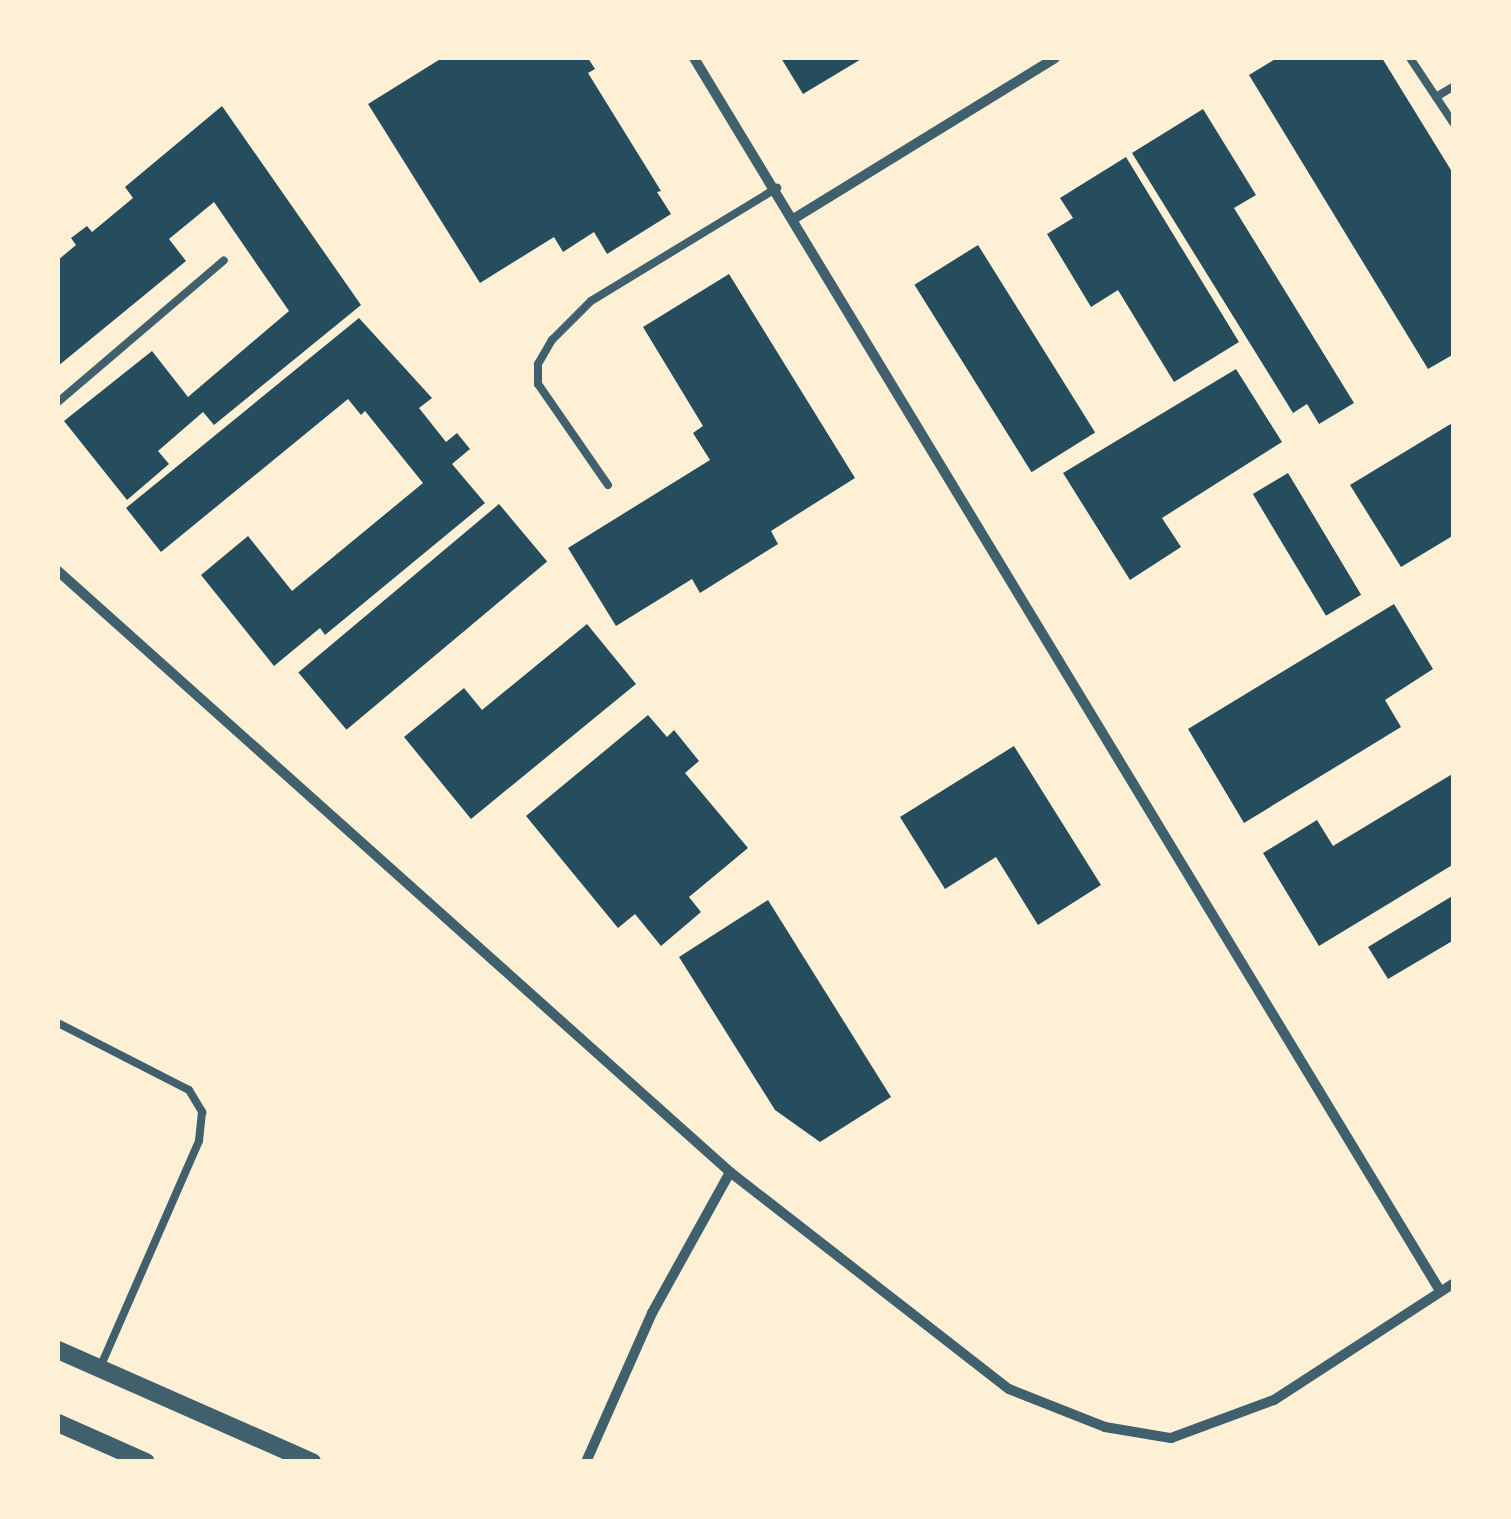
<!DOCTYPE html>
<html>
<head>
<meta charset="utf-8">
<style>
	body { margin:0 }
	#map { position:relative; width:1511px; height:1519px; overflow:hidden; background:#fdf0d5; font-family:Overpass,sans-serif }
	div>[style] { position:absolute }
	.building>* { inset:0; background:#264d5e; transform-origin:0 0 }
	.service>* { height:8px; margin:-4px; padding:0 4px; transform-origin:4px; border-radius:4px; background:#3f606c }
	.minor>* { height:10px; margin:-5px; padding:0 5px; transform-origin:5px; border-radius:5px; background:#3f606c }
	.tertiary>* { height:18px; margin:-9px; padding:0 9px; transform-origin:9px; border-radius:9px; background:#3f606c }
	span { translate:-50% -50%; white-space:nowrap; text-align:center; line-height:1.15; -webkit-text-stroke:8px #fdf0d5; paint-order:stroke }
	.frame { position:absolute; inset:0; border:60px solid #fdf0d5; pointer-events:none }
</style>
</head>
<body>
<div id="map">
	<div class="building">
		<div style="clip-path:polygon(442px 58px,588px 58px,595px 69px,588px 73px,661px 191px,657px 192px,671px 214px,607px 254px,594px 232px,563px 252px,554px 237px,480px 283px,368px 104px)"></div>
		<div style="clip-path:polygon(781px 58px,863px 58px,803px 94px)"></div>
		<div style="clip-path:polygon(1277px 58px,1382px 58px,1454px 175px,1454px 354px,1428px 369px,1249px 75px)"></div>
		<div style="clip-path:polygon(222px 106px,361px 305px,214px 425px,203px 412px,158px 451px,169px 464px,127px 500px,64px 421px,152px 351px,188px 397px,289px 311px,214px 202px,169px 239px,186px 261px,58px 366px,58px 260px,76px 245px,71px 238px,87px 226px,92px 232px,133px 198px,125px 187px)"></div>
		<div style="clip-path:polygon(1203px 109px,1256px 195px,1234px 208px,1354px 403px,1319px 424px,1307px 404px,1293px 413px,1132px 153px)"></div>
		<div style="clip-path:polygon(1126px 157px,1239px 342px,1174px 382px,1118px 290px,1091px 307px,1047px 234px,1073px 218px,1060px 198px)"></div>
		<div style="left:978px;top:245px;width:221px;height:75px;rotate:58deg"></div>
		<div style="clip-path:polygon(729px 274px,855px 478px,771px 531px,778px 544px,700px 593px,692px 579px,616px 626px,568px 548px,710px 460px,693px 433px,703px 426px,643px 327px)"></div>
		<div style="clip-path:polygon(359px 318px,432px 398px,419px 408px,446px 442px,457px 433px,470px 449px,452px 464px,485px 503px,325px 635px,320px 628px,274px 666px,201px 575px,248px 536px,292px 591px,423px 483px,365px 411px,361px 415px,348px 399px,161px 552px,126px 508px)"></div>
		<div style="clip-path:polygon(1236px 369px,1282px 442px,1162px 518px,1181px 547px,1130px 580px,1063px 473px)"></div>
		<div style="clip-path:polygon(1454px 422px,1454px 535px,1401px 567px,1350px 485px)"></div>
		<div style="left:1288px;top:473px;width:142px;height:41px;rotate:59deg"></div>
		<div style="left:499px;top:504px;width:75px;height:262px;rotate:50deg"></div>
		<div style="clip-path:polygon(1394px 604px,1433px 669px,1385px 700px,1401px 727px,1244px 823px,1188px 729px)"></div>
		<div style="clip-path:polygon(587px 624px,636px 684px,471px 819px,404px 737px,464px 688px,482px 710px)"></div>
		<div style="clip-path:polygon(648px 715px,667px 737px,674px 730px,699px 761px,685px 773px,748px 848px,689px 897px,701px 912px,661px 946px,635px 914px,618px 928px,526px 816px)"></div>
		<div style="clip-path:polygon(1014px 746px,1101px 885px,1038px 925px,996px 857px,945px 889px,900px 817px)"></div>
		<div style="clip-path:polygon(1454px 773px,1454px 864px,1319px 946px,1263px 853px,1317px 820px,1333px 846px)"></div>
		<div style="clip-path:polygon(1454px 895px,1454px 940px,1388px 979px,1368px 947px)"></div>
		<div style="clip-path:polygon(768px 900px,891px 1097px,820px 1142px,775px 1110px,679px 957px)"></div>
	</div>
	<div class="service">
		<div style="left:1410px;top:58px;width:79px;rotate:56.3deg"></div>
		<div style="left:1436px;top:97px;width:21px;rotate:-31deg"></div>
		<div style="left:58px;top:402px;width:218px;rotate:-40.5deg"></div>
		<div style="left:608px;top:485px;width:123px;rotate:-124.7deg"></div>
		<div style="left:538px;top:384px;width:20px;rotate:-90deg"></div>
		<div style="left:538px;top:364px;width:28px;rotate:-60deg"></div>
		<div style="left:552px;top:340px;width:55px;rotate:-45deg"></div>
		<div style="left:591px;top:301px;width:218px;rotate:-31.3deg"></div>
		<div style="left:58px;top:1023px;width:147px;rotate:27.1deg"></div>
		<div style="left:189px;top:1090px;width:26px;rotate:59deg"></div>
		<div style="left:202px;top:1112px;width:29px;rotate:96deg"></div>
		<div style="left:199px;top:1141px;width:248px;rotate:113.6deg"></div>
	</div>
	<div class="minor">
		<div style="left:694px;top:58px;width:1441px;rotate:58.82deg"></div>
		<div style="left:795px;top:218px;width:305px;rotate:-31.6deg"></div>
		<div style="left:58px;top:571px;width:902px;rotate:41.81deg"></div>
		<div style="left:730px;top:1172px;width:353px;rotate:37.9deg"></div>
		<div style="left:1009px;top:1389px;width:103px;rotate:21.6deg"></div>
		<div style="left:1105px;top:1427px;width:67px;rotate:9.5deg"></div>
		<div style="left:1171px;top:1438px;width:110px;rotate:-20.3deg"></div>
		<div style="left:1274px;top:1400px;width:215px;rotate:-33deg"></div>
		<div style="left:586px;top:1462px;width:163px;rotate:-66.1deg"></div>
		<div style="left:652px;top:1313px;width:161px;rotate:-61deg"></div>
	</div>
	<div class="tertiary">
		<div style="left:58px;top:1350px;width:278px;rotate:23.8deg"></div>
		<div style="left:58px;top:1423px;width:96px;rotate:23.9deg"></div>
	</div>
	<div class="frame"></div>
</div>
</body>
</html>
